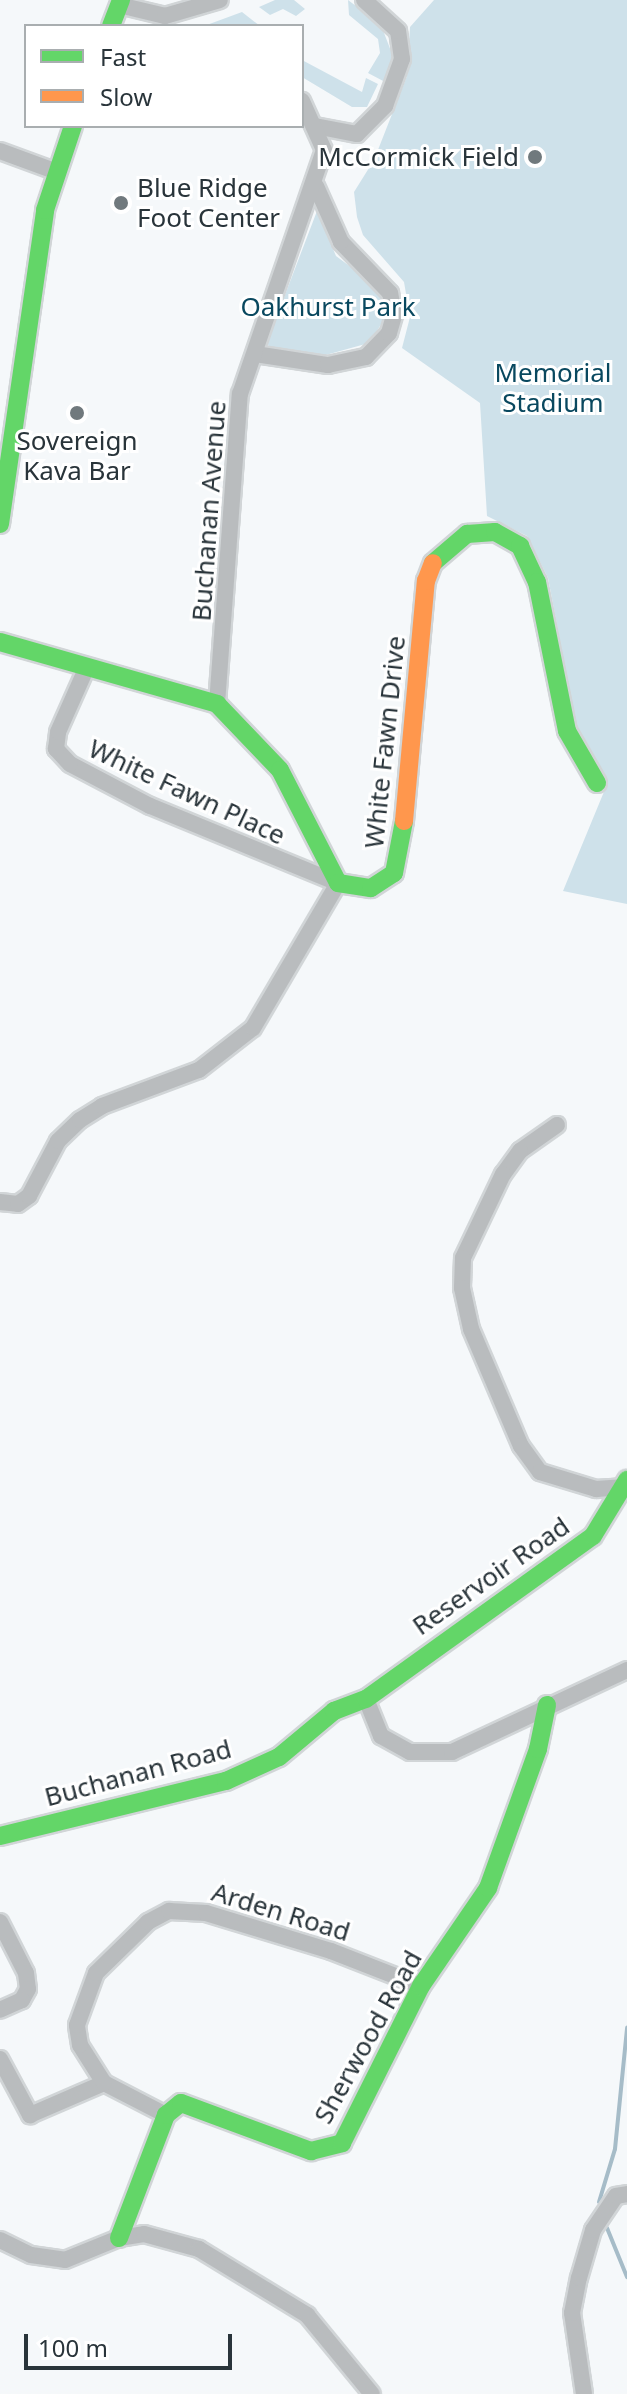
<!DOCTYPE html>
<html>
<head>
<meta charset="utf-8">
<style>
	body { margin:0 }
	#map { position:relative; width:627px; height:2394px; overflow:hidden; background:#f5f8fa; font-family:"Noto Sans",sans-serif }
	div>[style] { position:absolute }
	.green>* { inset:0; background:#cee1ea }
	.stream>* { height:4px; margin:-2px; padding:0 2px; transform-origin:2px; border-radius:2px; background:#a6bcc8 }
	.roads { filter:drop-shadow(2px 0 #d1d5d7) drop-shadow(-2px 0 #d1d5d7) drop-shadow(0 2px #d1d5d7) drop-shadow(0 -2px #d1d5d7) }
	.street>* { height:16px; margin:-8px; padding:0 8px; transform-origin:8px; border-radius:8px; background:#b9bcbe }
	.fast>* { height:18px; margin:-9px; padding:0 9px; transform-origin:9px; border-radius:9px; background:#63d668 }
	.slow>* { height:18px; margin:-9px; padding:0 9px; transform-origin:9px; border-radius:9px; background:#ff974d }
	.dots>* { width:22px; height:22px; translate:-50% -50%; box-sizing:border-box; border:4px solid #fff; border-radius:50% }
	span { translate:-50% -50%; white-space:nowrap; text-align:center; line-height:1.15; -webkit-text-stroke:6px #fff; paint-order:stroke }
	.poi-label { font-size:26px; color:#29343a }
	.right { translate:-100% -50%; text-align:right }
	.left { translate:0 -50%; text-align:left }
	.park-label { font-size:26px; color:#09485f }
	.street-label { font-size:26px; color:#29343a }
	.legend { position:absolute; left:24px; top:24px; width:280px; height:104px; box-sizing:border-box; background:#fff; border:2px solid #a9aeb0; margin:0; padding:10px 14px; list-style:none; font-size:24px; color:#29343a }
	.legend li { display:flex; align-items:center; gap:16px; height:40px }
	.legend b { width:40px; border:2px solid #a9aeb0 }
	.scale { position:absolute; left:24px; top:2334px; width:208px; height:36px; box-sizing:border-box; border:4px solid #29343a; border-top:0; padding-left:10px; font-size:24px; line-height:28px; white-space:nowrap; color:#29343a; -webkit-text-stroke:6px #fff; paint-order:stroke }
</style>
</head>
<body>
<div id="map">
	<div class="green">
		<div style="clip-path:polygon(275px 0,294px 0,305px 9px,296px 16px,283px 9px,270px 15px,259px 7px)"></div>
		<div style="clip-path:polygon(348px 0,381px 25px,394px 59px,387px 83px,368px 73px,380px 53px,378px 39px,349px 15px)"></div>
		<div style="clip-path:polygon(434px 0,627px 0,627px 904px,563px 891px,608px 782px,577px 729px,548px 578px,527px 536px,487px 516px,480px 403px,402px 348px,410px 317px,404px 282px,363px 235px,357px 217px,354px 192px,374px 160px,407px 76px,410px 27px)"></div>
		<div style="clip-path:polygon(242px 12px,260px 26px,204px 26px)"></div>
		<div style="clip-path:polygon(302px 60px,362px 92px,366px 78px,378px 84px,367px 107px,352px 107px,302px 77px)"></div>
		<div style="clip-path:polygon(317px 211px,336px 256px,371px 282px,383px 299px,382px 323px,369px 343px,322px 356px,269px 347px,267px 342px)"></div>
	</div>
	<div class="stream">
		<div style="left:599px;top:2202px;width:55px;rotate:-73.2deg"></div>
		<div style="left:615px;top:2149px;width:122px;rotate:-84.3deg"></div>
		<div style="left:607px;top:2228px;width:53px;rotate:67.8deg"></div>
	</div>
	<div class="roads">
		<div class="street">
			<div style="left:119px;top:5px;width:47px;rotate:13.4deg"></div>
			<div style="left:165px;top:16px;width:57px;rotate:-16.2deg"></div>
			<div style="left:315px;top:126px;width:43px;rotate:10.8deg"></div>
			<div style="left:357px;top:134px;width:40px;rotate:-45deg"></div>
			<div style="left:385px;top:106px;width:50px;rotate:-70.1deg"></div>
			<div style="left:402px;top:59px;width:28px;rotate:-98deg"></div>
			<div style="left:398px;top:31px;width:46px;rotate:-137.6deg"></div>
			<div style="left:0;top:151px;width:61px;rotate:20.2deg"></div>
			<div style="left:255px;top:354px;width:74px;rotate:8.6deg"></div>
			<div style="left:328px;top:365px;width:39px;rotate:-12deg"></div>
			<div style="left:366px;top:357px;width:33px;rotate:-46deg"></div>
			<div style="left:389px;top:333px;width:19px;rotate:-74deg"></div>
			<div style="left:394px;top:315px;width:22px;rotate:-100deg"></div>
			<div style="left:390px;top:293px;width:71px;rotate:-133.9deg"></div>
			<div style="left:341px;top:242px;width:61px;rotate:-114.1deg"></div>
			<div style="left:217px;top:704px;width:311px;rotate:-85.8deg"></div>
			<div style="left:240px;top:394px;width:258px;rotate:-71deg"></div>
			<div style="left:324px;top:150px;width:54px;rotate:-114.2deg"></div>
			<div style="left:557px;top:1125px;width:45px;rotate:144.9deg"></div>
			<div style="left:520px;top:1151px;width:29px;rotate:126deg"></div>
			<div style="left:503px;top:1174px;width:93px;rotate:115.5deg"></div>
			<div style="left:463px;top:1258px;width:30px;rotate:92deg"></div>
			<div style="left:462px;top:1288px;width:42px;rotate:77.6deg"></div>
			<div style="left:471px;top:1329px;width:127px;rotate:66.9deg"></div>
			<div style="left:521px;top:1446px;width:32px;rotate:54deg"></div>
			<div style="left:540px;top:1472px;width:59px;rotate:16.9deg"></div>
			<div style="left:596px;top:1489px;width:26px;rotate:-4deg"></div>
			<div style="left:0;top:1202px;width:18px;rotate:6deg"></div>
			<div style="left:18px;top:1204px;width:14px;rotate:-36deg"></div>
			<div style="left:29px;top:1196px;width:62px;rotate:-62.2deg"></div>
			<div style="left:58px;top:1141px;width:30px;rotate:-44deg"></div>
			<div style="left:80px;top:1120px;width:26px;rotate:-32deg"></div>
			<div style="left:102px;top:1106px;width:103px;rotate:-20.4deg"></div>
			<div style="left:199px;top:1070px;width:68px;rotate:-37.9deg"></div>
			<div style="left:253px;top:1028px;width:168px;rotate:-59.6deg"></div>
			<div style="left:338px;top:883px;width:203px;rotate:-157.7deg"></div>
			<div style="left:150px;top:806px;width:90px;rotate:-152.3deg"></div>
			<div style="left:70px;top:764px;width:21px;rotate:-133deg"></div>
			<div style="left:56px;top:749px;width:17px;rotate:-83deg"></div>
			<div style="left:58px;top:732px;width:69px;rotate:-66deg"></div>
			<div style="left:366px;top:1699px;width:40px;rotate:68deg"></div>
			<div style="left:381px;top:1736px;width:33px;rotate:29deg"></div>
			<div style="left:410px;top:1752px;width:42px"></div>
			<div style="left:452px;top:1752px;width:193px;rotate:-25.1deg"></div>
			<div style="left:0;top:1922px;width:57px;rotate:63deg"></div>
			<div style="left:26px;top:1973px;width:16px;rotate:83deg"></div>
			<div style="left:28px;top:1989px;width:13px;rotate:119deg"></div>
			<div style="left:22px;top:2000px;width:24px;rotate:156deg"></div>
			<div style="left:0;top:2059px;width:64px;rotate:61.8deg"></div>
			<div style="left:30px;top:2115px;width:81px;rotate:-23.4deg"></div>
			<div style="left:166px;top:2115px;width:70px;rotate:-152.7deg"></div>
			<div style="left:104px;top:2083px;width:45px;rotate:-122.3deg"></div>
			<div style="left:80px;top:2045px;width:20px;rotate:-99deg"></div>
			<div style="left:77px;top:2025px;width:55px;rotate:-69.9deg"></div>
			<div style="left:96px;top:1973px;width:73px;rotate:-44.4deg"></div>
			<div style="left:148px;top:1922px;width:24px;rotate:-28deg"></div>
			<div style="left:169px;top:1911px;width:37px;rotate:3deg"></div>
			<div style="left:206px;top:1913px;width:131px;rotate:16.9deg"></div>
			<div style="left:331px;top:1951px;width:97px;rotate:21.3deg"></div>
			<div style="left:0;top:2240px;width:34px;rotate:26deg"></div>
			<div style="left:31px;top:2255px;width:34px;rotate:8deg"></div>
			<div style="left:65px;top:2260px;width:58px;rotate:-22.2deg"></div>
			<div style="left:119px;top:2238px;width:25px;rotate:-9deg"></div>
			<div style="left:144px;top:2234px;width:57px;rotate:15.3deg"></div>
			<div style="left:199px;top:2249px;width:127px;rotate:31.4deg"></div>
			<div style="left:307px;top:2315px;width:102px;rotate:50.6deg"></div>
			<div style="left:584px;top:2394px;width:82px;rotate:-98.4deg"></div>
			<div style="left:572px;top:2313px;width:36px;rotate:-79deg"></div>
			<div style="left:579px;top:2278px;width:50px;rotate:-73.7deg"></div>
			<div style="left:593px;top:2230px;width:41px;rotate:-55.9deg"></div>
			<div style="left:616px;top:2196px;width:11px;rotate:-10deg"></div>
		</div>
		<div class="fast">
			<div style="left:111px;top:26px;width:28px;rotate:-69deg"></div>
			<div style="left:0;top:524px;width:317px;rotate:-81.8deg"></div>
			<div style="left:45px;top:210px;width:89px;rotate:-71.6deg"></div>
			<div style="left:433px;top:563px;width:45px;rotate:-40.5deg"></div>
			<div style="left:467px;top:534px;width:28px;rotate:-4deg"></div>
			<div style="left:495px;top:532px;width:29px;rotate:29deg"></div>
			<div style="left:520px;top:546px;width:40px;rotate:65deg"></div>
			<div style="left:537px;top:582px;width:152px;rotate:78.6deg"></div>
			<div style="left:567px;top:731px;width:60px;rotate:60deg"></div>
			<div style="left:0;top:642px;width:226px;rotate:15.9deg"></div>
			<div style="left:217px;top:704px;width:91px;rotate:46.3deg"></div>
			<div style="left:280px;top:770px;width:127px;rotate:62.8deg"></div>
			<div style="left:338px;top:883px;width:33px;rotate:9deg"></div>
			<div style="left:371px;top:888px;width:27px;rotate:-33deg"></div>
			<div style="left:394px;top:873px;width:53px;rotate:-79.1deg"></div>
			<div style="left:0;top:1836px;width:233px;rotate:-13.7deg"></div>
			<div style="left:226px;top:1781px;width:58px;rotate:-24.4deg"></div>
			<div style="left:279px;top:1757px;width:72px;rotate:-39.9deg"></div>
			<div style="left:334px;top:1711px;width:34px;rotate:-21deg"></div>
			<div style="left:366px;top:1699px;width:279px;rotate:-35.7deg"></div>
			<div style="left:593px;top:1536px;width:66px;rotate:-58.7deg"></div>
			<div style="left:119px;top:2238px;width:132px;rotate:-69.1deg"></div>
			<div style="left:166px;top:2115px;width:19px;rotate:-39deg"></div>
			<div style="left:181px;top:2103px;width:139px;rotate:20.3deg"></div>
			<div style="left:311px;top:2151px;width:32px;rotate:-14deg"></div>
			<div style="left:342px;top:2143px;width:176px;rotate:-63.3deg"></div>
			<div style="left:421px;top:1986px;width:119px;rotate:-55.6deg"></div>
			<div style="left:488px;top:1888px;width:148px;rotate:-70.2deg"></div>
			<div style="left:538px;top:1749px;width:45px;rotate:-78.4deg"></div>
		</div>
		<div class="slow">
			<div style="left:404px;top:821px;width:241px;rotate:-84.8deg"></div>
			<div style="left:426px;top:581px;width:19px;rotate:-69deg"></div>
		</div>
	</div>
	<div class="dots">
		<div style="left:535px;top:157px;background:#70797d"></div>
		<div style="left:121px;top:203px;background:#70797d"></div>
		<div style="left:77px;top:413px;background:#70797d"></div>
	</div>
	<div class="poi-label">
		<span class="right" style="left:519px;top:157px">McCormick Field</span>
		<span class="left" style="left:137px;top:203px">Blue Ridge<br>Foot Center</span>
		<span style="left:77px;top:456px">Sovereign<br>Kava Bar</span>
	</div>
	<div class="park-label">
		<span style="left:328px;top:307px">Oakhurst Park</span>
		<span style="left:553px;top:388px">Memorial<br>Stadium</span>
	</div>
	<div class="street-label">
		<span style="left:209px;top:511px;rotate:-86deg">Buchanan Avenue</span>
		<span style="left:385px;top:742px;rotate:-84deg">White Fawn Drive</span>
		<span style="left:187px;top:792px;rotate:25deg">White Fawn Place</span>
		<span style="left:491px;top:1576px;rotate:-35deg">Reservoir Road</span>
		<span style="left:138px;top:1773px;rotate:-15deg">Buchanan Road</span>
		<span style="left:281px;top:1912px;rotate:17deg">Arden Road</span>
		<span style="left:368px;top:2037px;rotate:-61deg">Sherwood Road</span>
	</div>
	<ul class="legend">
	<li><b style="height:10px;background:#63d668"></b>Fast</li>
	<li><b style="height:10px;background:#ff974d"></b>Slow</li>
	</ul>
	<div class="scale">100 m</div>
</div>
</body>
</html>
